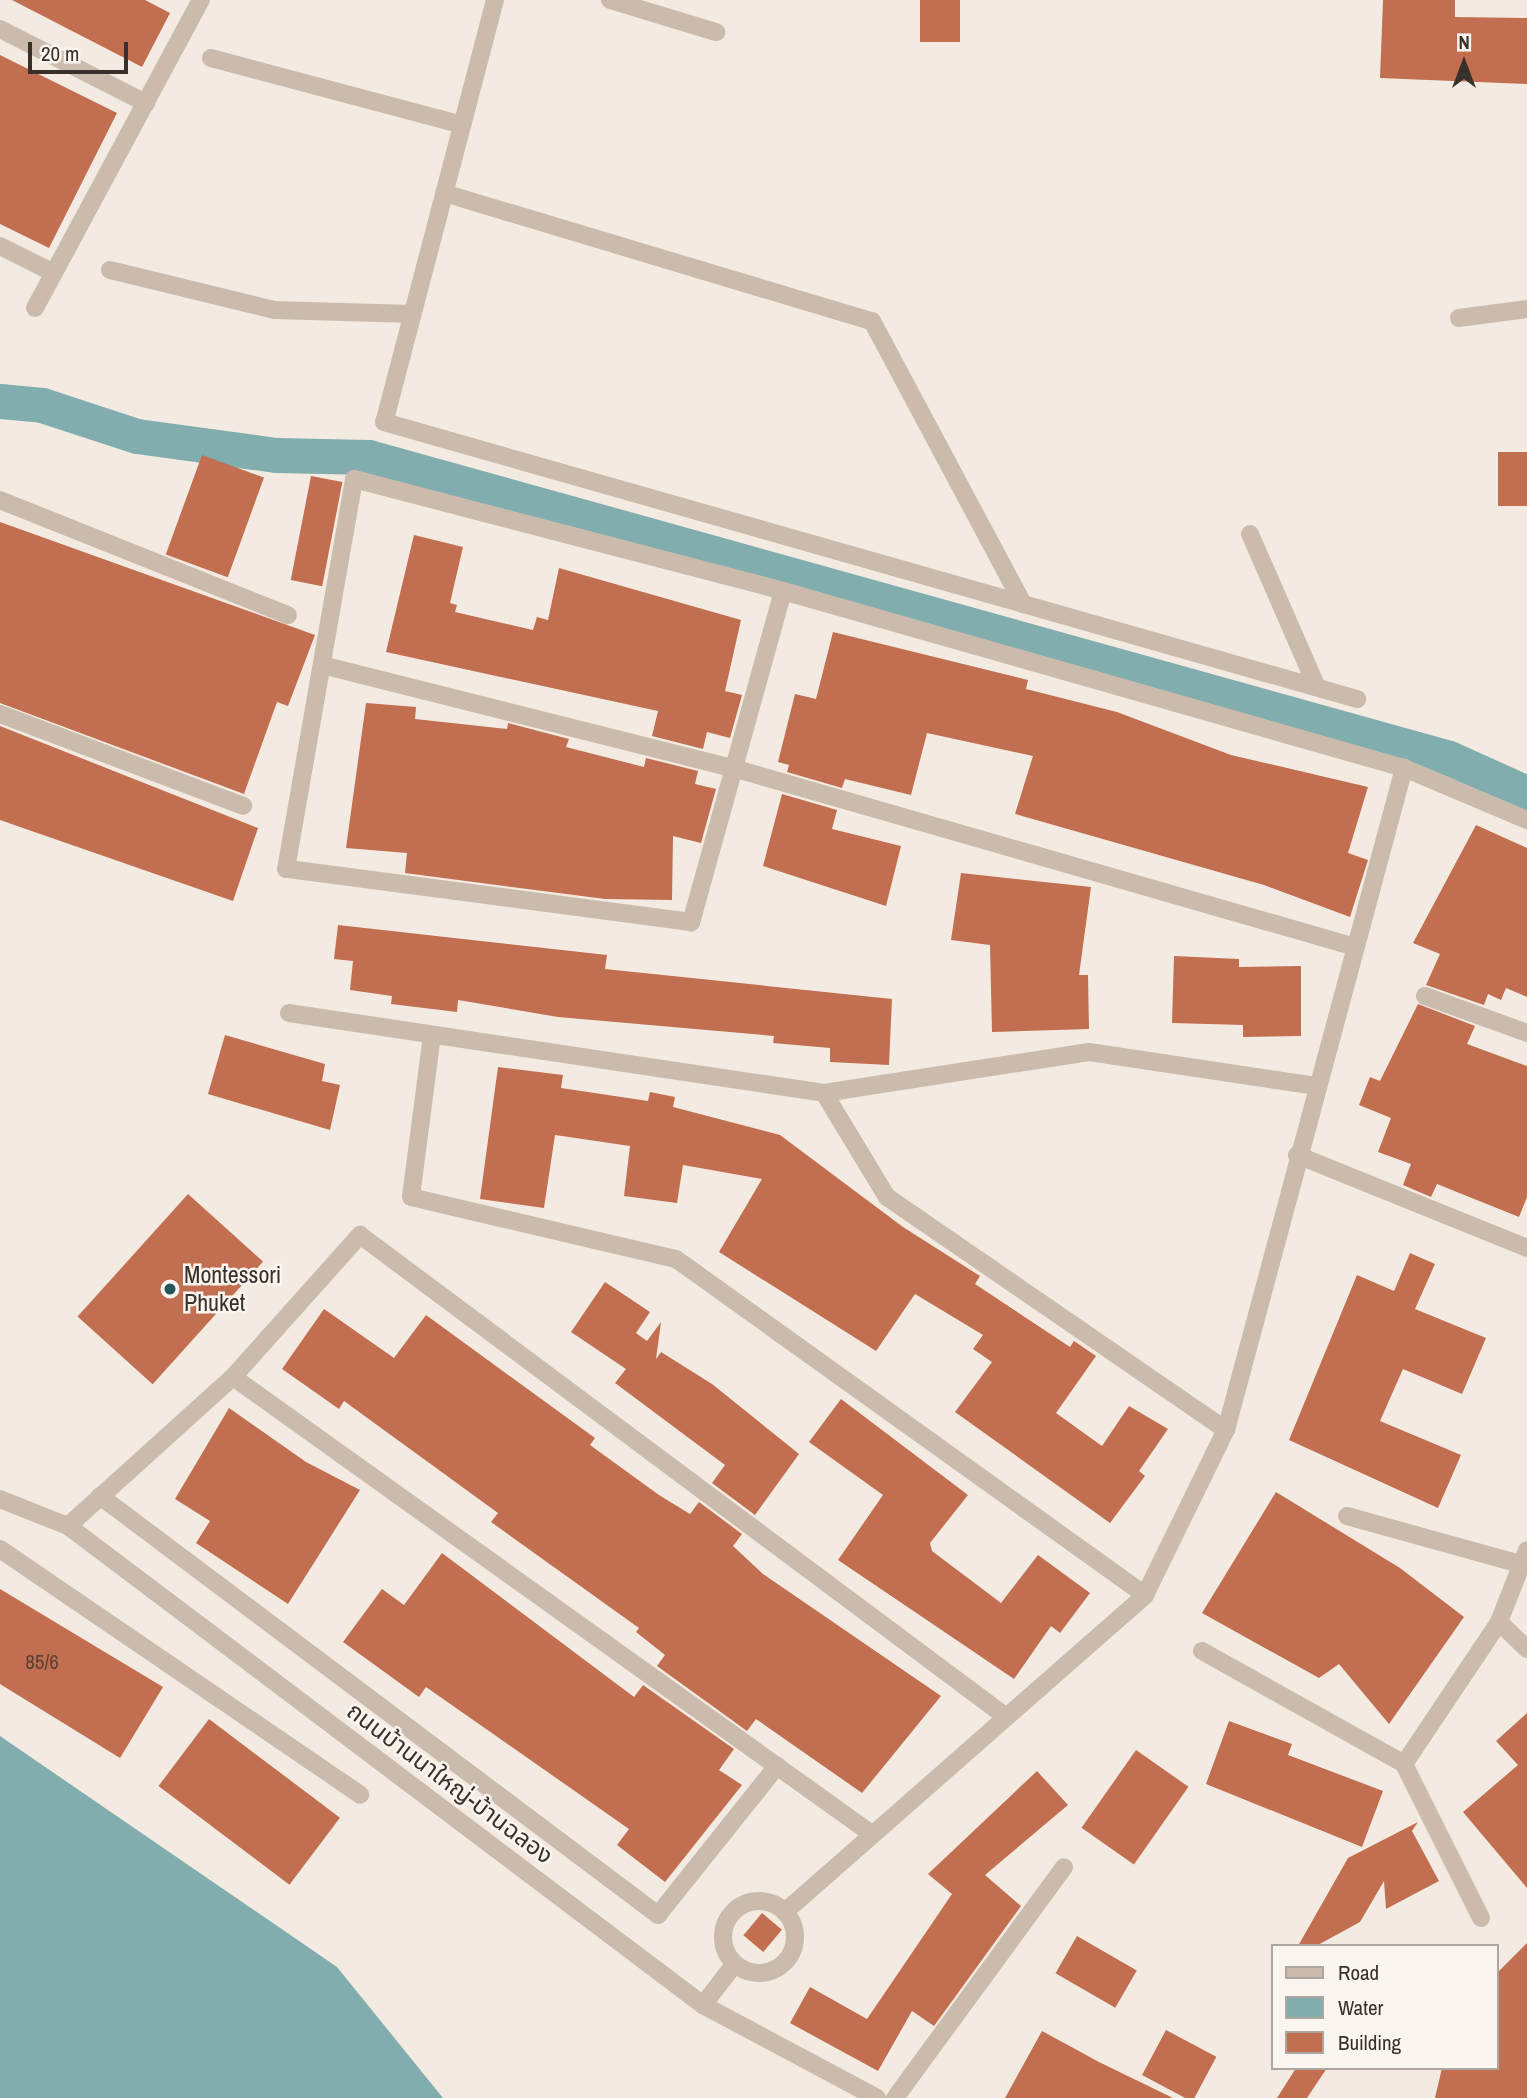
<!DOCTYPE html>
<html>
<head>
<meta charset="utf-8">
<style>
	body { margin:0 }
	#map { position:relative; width:1527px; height:2098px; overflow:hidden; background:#f3ebe1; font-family:"Archivo Narrow","Noto Sans Thai",sans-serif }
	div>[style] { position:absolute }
	.water>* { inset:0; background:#81adaf }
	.canal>* { height:35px; margin:-17.5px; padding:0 17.5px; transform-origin:17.5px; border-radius:17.5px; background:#81adaf }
	.building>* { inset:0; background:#c26e50; transform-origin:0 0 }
	.minor>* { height:18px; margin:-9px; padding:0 9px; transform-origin:9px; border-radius:9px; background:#cbbbad }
	.minor>.ring { margin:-9px; padding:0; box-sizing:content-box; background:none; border:18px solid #cbbbad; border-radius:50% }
	.dots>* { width:19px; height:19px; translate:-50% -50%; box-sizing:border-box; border:4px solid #faf5ee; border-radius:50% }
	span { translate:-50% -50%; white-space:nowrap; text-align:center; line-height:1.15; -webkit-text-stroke:5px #faf5ee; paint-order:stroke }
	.number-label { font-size:21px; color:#5c4034 }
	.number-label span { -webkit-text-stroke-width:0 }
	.poi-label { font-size:24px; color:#3a302b }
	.left { translate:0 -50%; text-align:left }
	.street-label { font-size:24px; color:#3a302b }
	.legend { position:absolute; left:1271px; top:1944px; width:228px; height:126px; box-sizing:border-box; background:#faf5ee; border:2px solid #ada6a0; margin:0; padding:9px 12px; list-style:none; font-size:21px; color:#3a302b }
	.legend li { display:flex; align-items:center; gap:14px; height:35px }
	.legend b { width:35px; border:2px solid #ada6a0 }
	.north { position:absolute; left:1429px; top:28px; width:70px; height:70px; -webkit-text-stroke:5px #faf5ee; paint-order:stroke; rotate:0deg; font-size:19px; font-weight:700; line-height:28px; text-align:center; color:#3a302b }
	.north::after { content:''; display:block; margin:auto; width:24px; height:32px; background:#3a302b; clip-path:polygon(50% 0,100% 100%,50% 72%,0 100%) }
	.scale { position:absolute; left:28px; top:42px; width:100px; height:32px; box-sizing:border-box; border:4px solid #3a302b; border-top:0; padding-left:9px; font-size:21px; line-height:24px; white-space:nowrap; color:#3a302b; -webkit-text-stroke:5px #faf5ee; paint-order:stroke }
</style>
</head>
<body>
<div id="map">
	<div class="water">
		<div style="clip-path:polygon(0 1736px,337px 1967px,443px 2098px,0 2098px)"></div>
	</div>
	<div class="canal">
		<div style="left:0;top:401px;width:42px;rotate:5.4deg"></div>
		<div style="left:42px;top:405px;width:100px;rotate:18.1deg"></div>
		<div style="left:137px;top:436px;width:140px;rotate:7.8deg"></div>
		<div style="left:276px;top:455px;width:93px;rotate:1.2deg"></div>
		<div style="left:369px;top:457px;width:1121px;rotate:15.57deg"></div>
		<div style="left:1449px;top:758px;width:85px;rotate:24.2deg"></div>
	</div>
	<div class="building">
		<div style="clip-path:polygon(12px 0,145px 0,170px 13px,142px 67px)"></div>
		<div style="left:920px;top:0;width:40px;height:42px"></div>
		<div style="clip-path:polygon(1383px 0,1455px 0,1455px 17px,1527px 18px,1527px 84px,1380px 78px)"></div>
		<div style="clip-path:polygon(0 55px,117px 113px,49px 248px,0 224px)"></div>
		<div style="left:1498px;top:452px;width:29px;height:54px"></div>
		<div style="left:202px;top:455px;width:66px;height:106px;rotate:20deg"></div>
		<div style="left:311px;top:476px;width:32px;height:106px;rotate:11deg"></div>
		<div style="clip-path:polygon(0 522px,315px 635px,288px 706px,277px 702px,244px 794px,0 703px)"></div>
		<div style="clip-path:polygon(414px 535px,463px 547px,450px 603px,457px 605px,455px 612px,533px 630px,537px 617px,548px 620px,559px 568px,741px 620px,725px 691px,742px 695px,730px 738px,707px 732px,703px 749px,652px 736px,658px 711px,386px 652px)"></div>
		<div style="clip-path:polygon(833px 632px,1028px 680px,1026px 689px,1117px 712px,1231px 755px,1368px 787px,1348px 853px,1368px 860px,1350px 917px,1264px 885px,1015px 814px,1033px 756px,927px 733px,911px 795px,845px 779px,842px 788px,787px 772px,789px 765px,778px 762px,795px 694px,816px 699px)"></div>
		<div style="clip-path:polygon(366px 703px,416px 707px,415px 719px,507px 729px,508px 723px,569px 739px,566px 747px,644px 767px,646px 758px,698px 771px,695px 784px,716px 789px,701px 843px,673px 836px,672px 900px,605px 899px,405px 873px,407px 853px,346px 848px)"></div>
		<div style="clip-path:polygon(0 726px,258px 828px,233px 901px,0 820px)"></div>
		<div style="clip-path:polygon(782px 794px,837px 810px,832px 829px,901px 846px,886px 906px,763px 866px)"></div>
		<div style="clip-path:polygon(1476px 825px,1527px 848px,1527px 997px,1506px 988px,1501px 1000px,1488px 994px,1484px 1005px,1426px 985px,1440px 954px,1413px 943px)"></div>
		<div style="clip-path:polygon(961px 873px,1091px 887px,1079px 975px,1088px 975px,1089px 1029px,992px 1032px,990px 945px,951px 940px)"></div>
		<div style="clip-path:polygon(338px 925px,607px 955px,605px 969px,892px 999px,889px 1065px,830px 1062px,830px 1048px,773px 1043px,774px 1036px,558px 1017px,458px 1000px,457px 1012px,391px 1004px,392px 996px,350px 990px,353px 961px,334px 959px)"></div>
		<div style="clip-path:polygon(1174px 956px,1239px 959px,1239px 967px,1301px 966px,1301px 1036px,1243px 1037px,1243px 1025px,1172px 1023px)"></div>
		<div style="clip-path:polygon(1418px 1004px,1475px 1026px,1467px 1044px,1527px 1066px,1527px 1197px,1519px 1217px,1437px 1184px,1431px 1197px,1403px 1185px,1411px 1164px,1378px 1152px,1391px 1118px,1359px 1105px,1370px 1077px,1380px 1081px)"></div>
		<div style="clip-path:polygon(225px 1035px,325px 1064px,322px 1081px,340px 1085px,330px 1130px,208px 1094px)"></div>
		<div style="clip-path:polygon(498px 1067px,563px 1075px,561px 1088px,648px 1101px,650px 1092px,675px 1097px,673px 1107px,780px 1135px,903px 1227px,980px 1276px,975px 1284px,1070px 1347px,1074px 1341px,1096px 1356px,1056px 1413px,1102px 1446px,1129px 1406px,1168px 1429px,1139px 1471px,1145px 1476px,1110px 1523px,955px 1412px,992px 1362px,973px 1349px,983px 1335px,915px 1294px,876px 1351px,719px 1252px,762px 1179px,683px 1165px,677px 1203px,624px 1196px,630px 1146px,555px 1135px,544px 1208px,480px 1199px)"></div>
		<div style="left:188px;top:1194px;width:101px;height:165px;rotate:42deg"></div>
		<div style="clip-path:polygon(1410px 1253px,1435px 1264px,1415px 1309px,1486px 1338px,1462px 1394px,1403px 1369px,1380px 1421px,1461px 1455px,1438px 1508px,1289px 1440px,1357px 1275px,1394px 1291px)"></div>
		<div style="clip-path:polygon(605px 1282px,650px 1312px,636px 1333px,647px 1341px,661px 1322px,656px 1359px,661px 1352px,712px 1384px,799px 1454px,755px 1515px,712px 1483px,725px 1465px,615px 1383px,626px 1369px,571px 1332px)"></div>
		<div style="clip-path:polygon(324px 1309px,394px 1358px,426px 1315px,595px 1438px,590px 1445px,659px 1495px,690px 1514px,699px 1502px,742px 1534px,733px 1546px,763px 1574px,941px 1696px,862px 1793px,756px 1719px,747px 1731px,657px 1666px,665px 1655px,636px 1632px,639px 1628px,491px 1522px,498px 1513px,344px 1401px,339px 1409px,282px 1369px)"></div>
		<div style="clip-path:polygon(841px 1399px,968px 1495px,930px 1543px,932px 1551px,1001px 1603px,1038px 1555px,1090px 1593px,1060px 1633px,1051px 1626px,1014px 1679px,838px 1560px,883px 1495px,809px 1442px)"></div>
		<div style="clip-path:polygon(229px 1408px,306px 1462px,360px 1490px,288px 1604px,196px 1543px,210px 1521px,175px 1499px)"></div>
		<div style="clip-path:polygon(1276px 1492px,1400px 1568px,1464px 1617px,1389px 1724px,1339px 1664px,1319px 1678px,1202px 1613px)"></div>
		<div style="clip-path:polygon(442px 1553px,634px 1697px,643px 1685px,734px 1749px,719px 1770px,742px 1785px,665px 1882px,617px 1845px,629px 1829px,426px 1687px,419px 1697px,343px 1642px,382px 1589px,404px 1605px)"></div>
		<div style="clip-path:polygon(0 1589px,163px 1687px,120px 1758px,0 1684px)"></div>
		<div style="clip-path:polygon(1527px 1713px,1527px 1888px,1463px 1812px,1518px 1765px,1496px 1741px)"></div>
		<div style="left:209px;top:1719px;width:164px;height:84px;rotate:37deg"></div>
		<div style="clip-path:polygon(1229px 1721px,1292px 1744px,1288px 1755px,1383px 1791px,1362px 1847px,1206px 1784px)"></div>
		<div style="left:1136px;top:1750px;width:64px;height:95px;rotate:35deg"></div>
		<div style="clip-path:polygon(1037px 1771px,1068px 1805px,985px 1875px,1021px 1906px,934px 2026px,912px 2011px,878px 2071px,790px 2023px,810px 1987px,867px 2019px,952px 1894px,928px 1874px)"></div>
		<div style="clip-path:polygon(1418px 1822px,1412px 1831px,1439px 1881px,1386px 1909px,1384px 1881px,1360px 1922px,1316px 1946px,1298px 1946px,1348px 1858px)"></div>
		<div style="left:762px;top:1913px;width:26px;height:29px;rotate:40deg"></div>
		<div style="left:1077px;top:1936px;width:69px;height:43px;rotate:30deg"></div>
		<div style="clip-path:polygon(1527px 1943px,1527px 2098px,1435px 2098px,1442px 2068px,1497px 2068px,1497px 1973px)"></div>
		<div style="left:1166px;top:2030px;width:57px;height:51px;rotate:28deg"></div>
		<div style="clip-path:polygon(1042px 2031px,1099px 2062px,1173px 2098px,1005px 2098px)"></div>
		<div style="clip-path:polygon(1296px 2068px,1327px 2068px,1307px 2098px,1277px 2098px)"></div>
	</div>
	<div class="minor">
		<div style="left:495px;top:0;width:436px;rotate:104.7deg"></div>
		<div style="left:384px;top:422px;width:1012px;rotate:15.89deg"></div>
		<div style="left:610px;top:0;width:111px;rotate:16.8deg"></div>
		<div style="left:0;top:29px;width:164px;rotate:26.9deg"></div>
		<div style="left:211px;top:58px;width:260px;rotate:14.9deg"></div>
		<div style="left:444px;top:193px;width:447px;rotate:16.7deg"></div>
		<div style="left:872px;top:321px;width:321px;rotate:61.9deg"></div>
		<div style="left:0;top:246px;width:60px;rotate:26.6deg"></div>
		<div style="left:110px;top:270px;width:169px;rotate:13.7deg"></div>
		<div style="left:274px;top:310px;width:138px;rotate:1.7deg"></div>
		<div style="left:35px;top:308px;width:350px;rotate:-61.7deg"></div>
		<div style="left:1459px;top:318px;width:69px;rotate:-7.5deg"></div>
		<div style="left:0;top:500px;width:310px;rotate:21.8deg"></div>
		<div style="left:1250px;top:534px;width:167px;rotate:66.4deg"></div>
		<div style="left:783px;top:591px;width:344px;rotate:105.5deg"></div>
		<div style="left:691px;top:922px;width:408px;rotate:-172.5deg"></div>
		<div style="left:286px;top:869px;width:396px;rotate:-80.1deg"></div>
		<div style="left:354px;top:479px;width:443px;rotate:14.6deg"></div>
		<div style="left:783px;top:591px;width:646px;rotate:15.91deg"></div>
		<div style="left:1404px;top:768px;width:134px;rotate:22.9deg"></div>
		<div style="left:322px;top:665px;width:424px;rotate:14.1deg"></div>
		<div style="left:733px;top:768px;width:647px;rotate:16.05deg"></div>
		<div style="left:0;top:714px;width:260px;rotate:20.7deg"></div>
		<div style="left:1425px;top:996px;width:109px;rotate:19.9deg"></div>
		<div style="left:289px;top:1013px;width:541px;rotate:8.5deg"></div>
		<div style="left:824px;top:1093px;width:268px;rotate:-8.8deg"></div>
		<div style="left:1089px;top:1052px;width:230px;rotate:8.5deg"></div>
		<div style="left:432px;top:1035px;width:163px;rotate:97.4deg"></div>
		<div style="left:411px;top:1197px;width:272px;rotate:13.2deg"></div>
		<div style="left:676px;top:1259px;width:577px;rotate:35.62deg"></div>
		<div style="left:824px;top:1093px;width:122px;rotate:58.8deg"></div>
		<div style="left:887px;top:1197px;width:411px;rotate:34.5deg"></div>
		<div style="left:1297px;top:1155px;width:248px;rotate:22deg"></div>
		<div style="left:233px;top:1377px;width:782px;rotate:35.58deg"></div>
		<div style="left:100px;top:1496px;width:698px;rotate:36.9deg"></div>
		<div style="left:658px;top:1915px;width:191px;rotate:-51.4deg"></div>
		<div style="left:0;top:1499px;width:73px;rotate:21.7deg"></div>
		<div style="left:68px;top:1526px;width:795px;rotate:37.03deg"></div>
		<div style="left:703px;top:2005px;width:197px;rotate:28.1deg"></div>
		<div style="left:1347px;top:1516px;width:176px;rotate:15.5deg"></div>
		<div style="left:68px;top:1526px;width:222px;rotate:-42.1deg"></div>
		<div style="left:233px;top:1377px;width:191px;rotate:-48.2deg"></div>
		<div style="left:360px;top:1235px;width:805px;rotate:36.71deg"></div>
		<div style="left:0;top:1549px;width:436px;rotate:34.3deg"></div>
		<div style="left:1499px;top:1622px;width:39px;rotate:44deg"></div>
		<div style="left:1202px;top:1651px;width:231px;rotate:29.2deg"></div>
		<div class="ring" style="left:723px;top:1901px;width:54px;height:54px"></div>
		<div style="left:787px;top:1910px;width:477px;rotate:-41.3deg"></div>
		<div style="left:1145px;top:1595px;width:184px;rotate:-63.9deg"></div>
		<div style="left:1226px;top:1430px;width:686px;rotate:-74.95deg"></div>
		<div style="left:1481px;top:1918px;width:172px;rotate:-116.6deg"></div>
		<div style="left:1404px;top:1764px;width:171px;rotate:-56.2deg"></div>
		<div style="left:1499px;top:1622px;width:77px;rotate:-68.7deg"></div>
		<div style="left:703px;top:2005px;width:49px;rotate:-52.4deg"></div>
		<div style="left:895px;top:2098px;width:286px;rotate:-53.8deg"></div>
	</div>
	<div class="dots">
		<div style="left:170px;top:1289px;background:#22565b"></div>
	</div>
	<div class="number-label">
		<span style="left:42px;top:1662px">85/6</span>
	</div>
	<div class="poi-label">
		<span class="left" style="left:184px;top:1289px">Montessori<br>Phuket</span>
	</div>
	<div class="street-label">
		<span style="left:450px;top:1783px;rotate:37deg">ถนนบ้านนาใหญ่-บ้านฉลอง</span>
	</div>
	<ul class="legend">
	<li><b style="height:9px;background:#cbbbad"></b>Road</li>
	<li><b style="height:19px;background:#81adaf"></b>Water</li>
	<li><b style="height:19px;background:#c26e50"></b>Building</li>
	</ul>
	<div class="north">N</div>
	<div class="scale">20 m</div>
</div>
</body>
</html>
